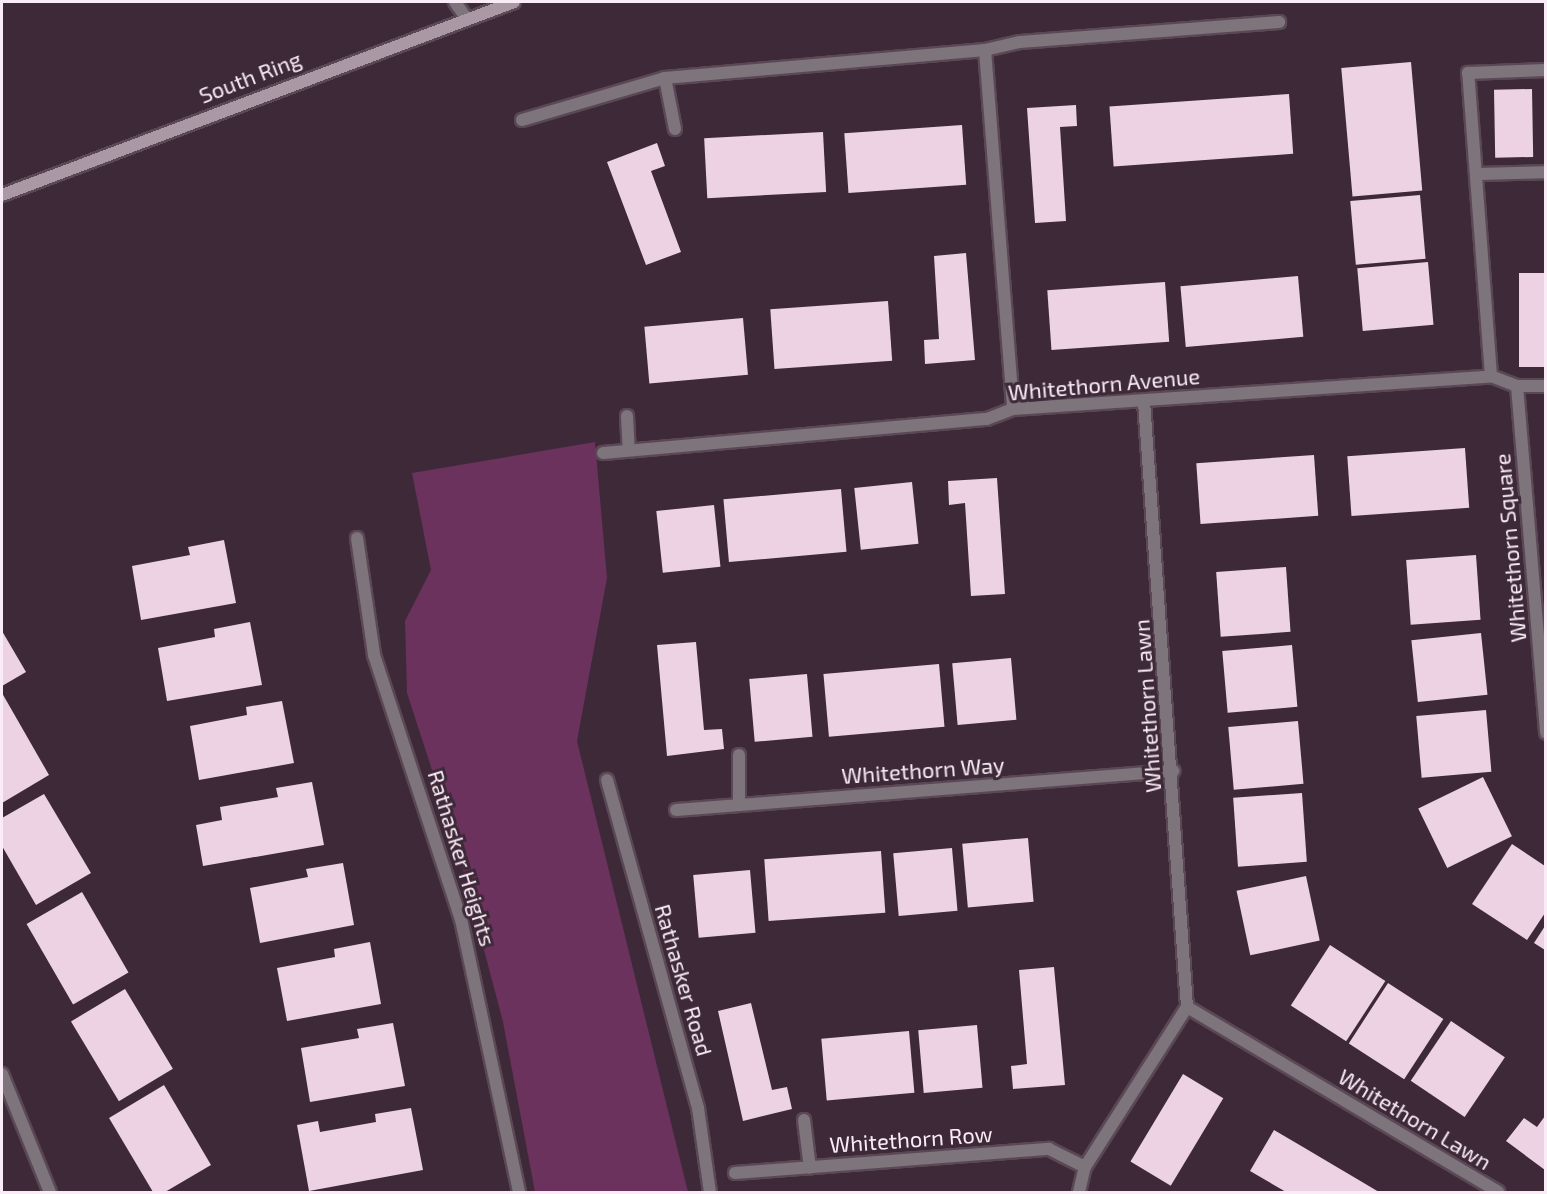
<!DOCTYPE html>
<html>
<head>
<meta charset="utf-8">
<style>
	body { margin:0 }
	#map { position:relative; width:1547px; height:1194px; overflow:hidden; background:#3d2938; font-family:"Exo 2",sans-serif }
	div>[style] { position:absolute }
	.green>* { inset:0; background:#6b325d }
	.building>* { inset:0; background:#edd2e4; transform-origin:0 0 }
	.roads { filter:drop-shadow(2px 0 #5b4856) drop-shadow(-2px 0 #5b4856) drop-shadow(0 2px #5b4856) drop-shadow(0 -2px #5b4856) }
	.service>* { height:12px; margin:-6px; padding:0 6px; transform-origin:6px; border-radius:6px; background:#7e747b }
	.minor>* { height:12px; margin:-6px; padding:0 6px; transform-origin:6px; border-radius:6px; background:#7e747b }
	.secondary>* { height:12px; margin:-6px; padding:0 6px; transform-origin:6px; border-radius:6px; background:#aa99a5 }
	span { translate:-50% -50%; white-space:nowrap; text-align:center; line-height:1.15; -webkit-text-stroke:6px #3d2938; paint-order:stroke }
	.street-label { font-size:22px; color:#faecf6 }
	.frame { position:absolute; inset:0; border:3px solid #faecf6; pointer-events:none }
</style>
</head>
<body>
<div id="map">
	<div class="green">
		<div style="clip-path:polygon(595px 442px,607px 578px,577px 741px,688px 1192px,535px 1192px,503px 1022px,457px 847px,407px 693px,405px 621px,431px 570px,412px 473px)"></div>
	</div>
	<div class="building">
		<div style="left:1411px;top:62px;width:129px;height:70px;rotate:85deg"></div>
		<div style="left:1532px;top:89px;width:68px;height:38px;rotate:89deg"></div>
		<div style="left:1289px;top:94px;width:60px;height:180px;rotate:86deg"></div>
		<div style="clip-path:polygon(1076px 105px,1077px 126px,1060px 127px,1066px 221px,1035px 223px,1027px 108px)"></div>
		<div style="left:962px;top:125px;width:60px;height:118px;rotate:86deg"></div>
		<div style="left:823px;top:132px;width:60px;height:119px;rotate:87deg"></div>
		<div style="clip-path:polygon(657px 143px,665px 166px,651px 171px,681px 252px,646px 265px,607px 162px)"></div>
		<div style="left:1420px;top:195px;width:64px;height:70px;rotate:85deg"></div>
		<div style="clip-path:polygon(966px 253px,975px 360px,925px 364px,924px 340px,939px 339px,934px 256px)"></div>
		<div style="left:1428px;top:262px;width:63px;height:71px;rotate:85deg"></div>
		<div style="left:1519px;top:273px;width:26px;height:94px"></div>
		<div style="left:1298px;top:276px;width:61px;height:118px;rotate:85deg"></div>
		<div style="left:1165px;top:282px;width:60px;height:118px;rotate:86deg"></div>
		<div style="left:888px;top:301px;width:60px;height:118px;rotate:86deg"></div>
		<div style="left:743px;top:318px;width:57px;height:99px;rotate:85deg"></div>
		<div style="left:1465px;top:448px;width:60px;height:118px;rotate:86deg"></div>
		<div style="left:1314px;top:455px;width:61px;height:118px;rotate:86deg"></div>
		<div style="clip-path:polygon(997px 478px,1005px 594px,971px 596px,965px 503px,949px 505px,948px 481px)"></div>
		<div style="left:912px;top:482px;width:62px;height:58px;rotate:84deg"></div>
		<div style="left:841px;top:489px;width:63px;height:118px;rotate:85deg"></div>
		<div style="left:714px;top:505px;width:62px;height:58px;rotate:84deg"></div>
		<div style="clip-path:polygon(224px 540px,236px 603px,141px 620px,132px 566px,190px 555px,188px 547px)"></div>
		<div style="left:1476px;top:555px;width:65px;height:70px;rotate:86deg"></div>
		<div style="left:1286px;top:567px;width:65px;height:70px;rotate:86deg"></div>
		<div style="clip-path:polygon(250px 622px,262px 685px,167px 701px,158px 648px,215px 637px,214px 629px)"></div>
		<div style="clip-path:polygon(2px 631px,26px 672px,2px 686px)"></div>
		<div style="left:1481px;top:633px;width:62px;height:70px;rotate:84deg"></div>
		<div style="clip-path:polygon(696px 642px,704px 730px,722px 729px,724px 749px,667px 756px,657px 645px)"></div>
		<div style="left:1292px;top:645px;width:62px;height:70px;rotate:85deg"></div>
		<div style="left:1011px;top:658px;width:62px;height:59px;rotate:85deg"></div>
		<div style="left:939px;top:664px;width:63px;height:116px;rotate:85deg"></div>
		<div style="left:807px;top:674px;width:63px;height:58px;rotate:85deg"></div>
		<div style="clip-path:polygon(2px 693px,49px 775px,2px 803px)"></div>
		<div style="clip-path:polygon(282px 701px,294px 763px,199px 780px,190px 726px,247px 715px,246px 707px)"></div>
		<div style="left:1486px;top:710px;width:62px;height:70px;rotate:85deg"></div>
		<div style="left:1298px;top:721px;width:63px;height:70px;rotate:85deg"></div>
		<div style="left:1483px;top:777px;width:66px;height:72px;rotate:64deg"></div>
		<div style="clip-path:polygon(312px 782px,324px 845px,203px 866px,196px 825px,222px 820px,220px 807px,278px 797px,276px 788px)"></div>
		<div style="left:1302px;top:793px;width:69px;height:69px;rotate:86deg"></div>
		<div style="clip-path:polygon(44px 794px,91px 873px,36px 905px,2px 846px,2px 818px)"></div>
		<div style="left:1028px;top:838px;width:64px;height:66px;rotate:85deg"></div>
		<div style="clip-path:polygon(1512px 844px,1545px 866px,1545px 913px,1527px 940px,1472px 904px)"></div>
		<div style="left:952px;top:848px;width:63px;height:59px;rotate:85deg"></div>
		<div style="left:881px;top:851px;width:62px;height:117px;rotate:86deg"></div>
		<div style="clip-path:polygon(343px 863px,354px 925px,260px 943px,250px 888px,308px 877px,306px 869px)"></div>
		<div style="left:750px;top:870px;width:63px;height:57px;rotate:85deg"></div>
		<div style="left:1306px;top:876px;width:66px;height:71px;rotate:78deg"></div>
		<div style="left:82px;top:892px;width:93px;height:64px;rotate:60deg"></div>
		<div style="clip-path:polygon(1545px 926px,1545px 950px,1534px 943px)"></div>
		<div style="clip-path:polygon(370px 942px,381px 1004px,287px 1021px,277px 968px,335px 957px,334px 949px)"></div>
		<div style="left:1330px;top:945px;width:66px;height:72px;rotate:33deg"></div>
		<div style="clip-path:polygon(1054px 967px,1065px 1085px,1013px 1089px,1011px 1066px,1027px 1064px,1019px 970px)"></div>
		<div style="left:1388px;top:983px;width:66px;height:72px;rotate:33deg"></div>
		<div style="left:125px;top:989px;width:93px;height:63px;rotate:59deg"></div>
		<div style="clip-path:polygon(751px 1003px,772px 1090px,787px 1087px,792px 1109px,743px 1121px,718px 1011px)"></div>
		<div style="left:1451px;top:1021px;width:65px;height:72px;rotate:34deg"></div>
		<div style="clip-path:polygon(393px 1023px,405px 1086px,310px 1102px,301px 1048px,359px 1038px,357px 1029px)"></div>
		<div style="left:977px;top:1025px;width:63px;height:59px;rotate:85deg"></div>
		<div style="left:909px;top:1031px;width:62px;height:88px;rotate:85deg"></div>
		<div style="left:1183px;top:1074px;width:47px;height:102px;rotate:31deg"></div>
		<div style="clip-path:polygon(164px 1085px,211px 1165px,165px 1192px,153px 1192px,109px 1118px)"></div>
		<div style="clip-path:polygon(411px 1108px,423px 1170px,309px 1191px,297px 1125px,318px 1121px,320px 1132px,376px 1122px,375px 1114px)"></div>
		<div style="clip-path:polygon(1545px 1116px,1545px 1170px,1506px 1141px,1524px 1118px,1537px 1127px)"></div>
		<div style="clip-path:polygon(1274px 1130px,1303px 1147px,1379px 1192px,1286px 1192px,1250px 1171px)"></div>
	</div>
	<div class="roads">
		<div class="service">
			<div style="left:739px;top:755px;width:50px;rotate:90deg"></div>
		</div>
		<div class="minor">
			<div style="left:455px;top:2px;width:19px;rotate:55deg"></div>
			<div style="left:985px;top:50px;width:36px;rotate:-13deg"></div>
			<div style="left:1020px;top:42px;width:260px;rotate:-4.4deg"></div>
			<div style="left:665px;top:78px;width:52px;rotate:78.9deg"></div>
			<div style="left:522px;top:120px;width:149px;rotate:-16.4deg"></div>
			<div style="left:665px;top:78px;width:321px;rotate:-5deg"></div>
			<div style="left:985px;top:50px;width:360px;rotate:85.5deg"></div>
			<div style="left:1476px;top:174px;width:70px;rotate:-1.6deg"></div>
			<div style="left:1491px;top:376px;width:304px;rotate:-94.3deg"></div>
			<div style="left:1468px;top:73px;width:78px;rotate:-2.2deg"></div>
			<div style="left:1517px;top:386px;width:348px;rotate:85.2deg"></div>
			<div style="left:627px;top:416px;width:34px;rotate:87deg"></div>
			<div style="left:603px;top:453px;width:386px;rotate:-5.1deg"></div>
			<div style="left:987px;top:419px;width:28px;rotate:-21deg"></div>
			<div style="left:1013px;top:409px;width:479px;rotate:-3.9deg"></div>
			<div style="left:1491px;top:376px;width:28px;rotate:21deg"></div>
			<div style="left:1517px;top:386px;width:29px"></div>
			<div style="left:357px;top:538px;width:118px;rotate:81.7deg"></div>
			<div style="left:374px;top:655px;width:278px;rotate:71.8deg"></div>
			<div style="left:461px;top:919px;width:279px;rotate:78deg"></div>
			<div style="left:607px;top:780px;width:340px;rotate:74.5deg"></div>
			<div style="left:698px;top:1108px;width:85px;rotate:81.9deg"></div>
			<div style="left:676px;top:810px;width:499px;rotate:-4.5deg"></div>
			<div style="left:1187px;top:1007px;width:362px;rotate:30.7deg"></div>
			<div style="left:2px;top:1074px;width:127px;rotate:67.9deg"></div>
			<div style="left:804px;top:1120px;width:48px;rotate:82.9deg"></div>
			<div style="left:735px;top:1173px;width:315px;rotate:-4.4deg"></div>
			<div style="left:1049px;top:1149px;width:40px;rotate:26.6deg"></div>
			<div style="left:1079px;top:1192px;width:26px;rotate:-77deg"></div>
			<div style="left:1085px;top:1167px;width:190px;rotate:-57.5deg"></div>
			<div style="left:1187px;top:1007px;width:608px;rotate:-94.06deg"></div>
		</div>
		<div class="secondary">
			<div style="left:2px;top:195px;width:547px;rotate:-20.65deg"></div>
		</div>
	</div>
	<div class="street-label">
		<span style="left:250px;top:77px;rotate:-21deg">South Ring</span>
		<span style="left:1104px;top:384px;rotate:-5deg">Whitethorn Avenue</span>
		<span style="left:1510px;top:548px;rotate:-95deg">Whitethorn Square</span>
		<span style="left:1147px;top:706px;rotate:-94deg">Whitethorn Lawn</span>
		<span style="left:923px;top:770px;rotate:-4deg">Whitethorn Way</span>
		<span style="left:462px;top:858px;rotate:73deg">Rathasker Heights</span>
		<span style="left:684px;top:980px;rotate:74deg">Rathasker Road</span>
		<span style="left:1415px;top:1119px;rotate:31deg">Whitethorn Lawn</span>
		<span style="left:911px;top:1139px;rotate:-4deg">Whitethorn Row</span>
	</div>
	<div class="frame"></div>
</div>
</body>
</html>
